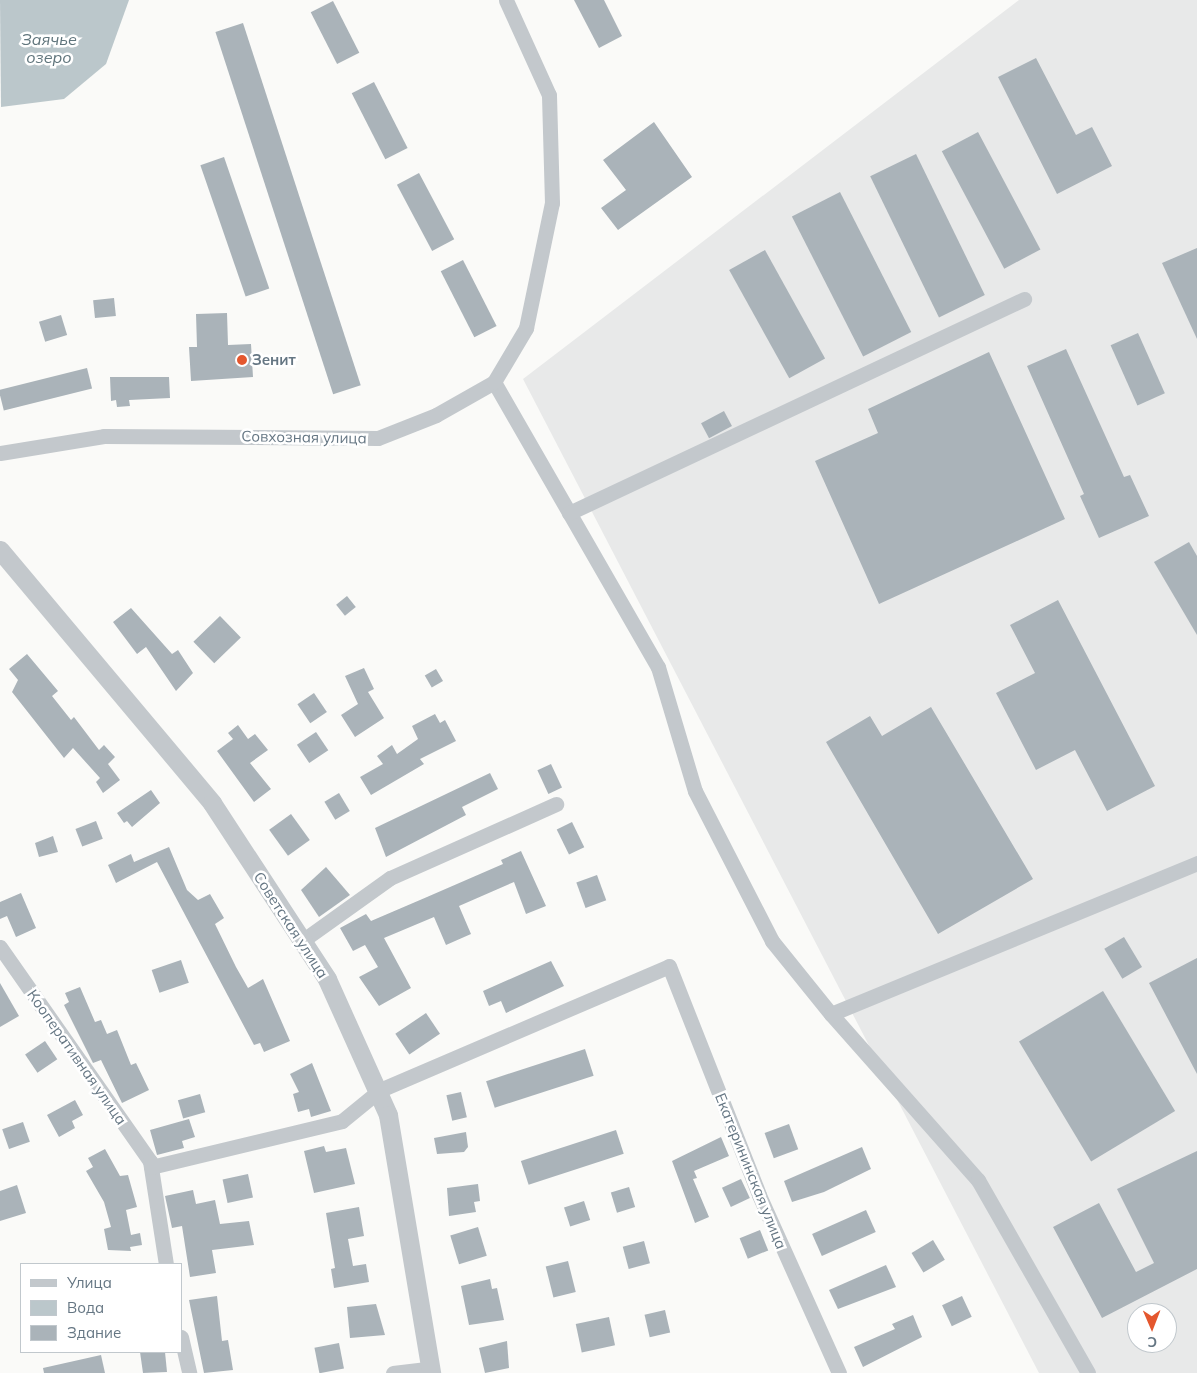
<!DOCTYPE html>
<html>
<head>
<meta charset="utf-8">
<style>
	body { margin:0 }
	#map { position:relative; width:1197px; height:1373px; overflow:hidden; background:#fafaf8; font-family:Mulish,sans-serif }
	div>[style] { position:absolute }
	.built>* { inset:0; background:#e8e9e9 }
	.water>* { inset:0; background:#bbc7cb }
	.building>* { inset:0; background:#aab3b9; transform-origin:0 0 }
	.minor>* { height:15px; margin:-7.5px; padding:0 7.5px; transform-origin:7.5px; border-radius:7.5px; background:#c3c8cc }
	.tertiary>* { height:19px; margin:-9.5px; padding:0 9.5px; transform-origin:9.5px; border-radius:9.5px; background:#c3c8cc }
	.dots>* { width:14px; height:14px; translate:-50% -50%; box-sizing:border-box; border:2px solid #fff; border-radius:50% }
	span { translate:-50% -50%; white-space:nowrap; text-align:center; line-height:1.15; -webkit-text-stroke:5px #fff; paint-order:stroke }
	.poi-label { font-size:15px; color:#657683; font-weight:700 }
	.left { translate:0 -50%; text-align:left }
	.street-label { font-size:15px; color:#657683 }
	.water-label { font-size:16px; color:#60757c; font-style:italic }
	.legend { position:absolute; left:20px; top:1263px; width:162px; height:90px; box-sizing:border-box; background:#fff; border:1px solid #c1c8cd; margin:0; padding:6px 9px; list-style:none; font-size:15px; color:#657683 }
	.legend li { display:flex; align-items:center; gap:10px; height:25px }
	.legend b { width:25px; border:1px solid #c1c8cd }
	.north { position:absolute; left:1127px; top:1303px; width:50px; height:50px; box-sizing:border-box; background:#fff; border:1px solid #c1c8cd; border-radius:50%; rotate:179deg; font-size:14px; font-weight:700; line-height:20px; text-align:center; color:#657683 }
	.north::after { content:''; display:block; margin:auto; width:18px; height:22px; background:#e4572e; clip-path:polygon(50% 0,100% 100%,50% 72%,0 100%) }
</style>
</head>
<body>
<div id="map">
	<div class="built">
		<div style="clip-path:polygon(evenodd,1019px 0,1197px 0,1197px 1373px,1039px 1373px,523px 379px,1019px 0,1137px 1313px,1167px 1313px,1167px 1343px,1137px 1343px,1137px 1313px)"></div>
	</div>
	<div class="water">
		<div style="clip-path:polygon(0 0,129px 0,106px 64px,64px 99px,1px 107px)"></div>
	</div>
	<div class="building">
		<div style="clip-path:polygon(574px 0,604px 0,622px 36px,599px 48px)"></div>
		<div style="left:333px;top:1px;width:58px;height:25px;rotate:63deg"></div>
		<div style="left:243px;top:23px;width:381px;height:29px;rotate:72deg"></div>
		<div style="clip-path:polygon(1036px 58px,1076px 135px,1092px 127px,1112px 166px,1057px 194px,998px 77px)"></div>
		<div style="left:374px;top:82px;width:74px;height:25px;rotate:63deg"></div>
		<div style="clip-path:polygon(654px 122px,692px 177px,618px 230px,601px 208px,626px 190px,603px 160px)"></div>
		<div style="left:978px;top:132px;width:133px;height:41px;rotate:62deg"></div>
		<div style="left:916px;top:154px;width:157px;height:51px;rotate:64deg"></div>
		<div style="left:224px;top:157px;width:139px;height:25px;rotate:71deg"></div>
		<div style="left:419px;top:173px;width:75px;height:25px;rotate:62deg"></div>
		<div style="left:840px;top:192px;width:157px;height:54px;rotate:63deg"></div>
		<div style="clip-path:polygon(1197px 248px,1197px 339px,1162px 263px)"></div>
		<div style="left:765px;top:250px;width:124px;height:41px;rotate:61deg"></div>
		<div style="left:463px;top:260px;width:74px;height:25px;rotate:63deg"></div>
		<div style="left:114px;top:298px;width:18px;height:21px;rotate:84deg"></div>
		<div style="clip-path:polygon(227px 313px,228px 345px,251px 344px,253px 377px,191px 381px,189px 347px,197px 347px,196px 314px)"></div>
		<div style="left:61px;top:315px;width:21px;height:23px;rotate:73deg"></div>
		<div style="left:1138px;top:333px;width:66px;height:30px;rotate:66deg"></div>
		<div style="clip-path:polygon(1066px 349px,1124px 477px,1130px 475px,1149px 516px,1099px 538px,1080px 496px,1084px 494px,1027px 366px)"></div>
		<div style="clip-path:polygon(989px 352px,1065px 519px,879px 604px,815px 461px,878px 433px,868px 409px)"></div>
		<div style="left:87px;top:368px;width:21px;height:91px;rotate:76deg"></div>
		<div style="clip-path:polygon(110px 377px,169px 377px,170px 398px,129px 400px,130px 406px,117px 407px,116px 400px,111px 401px)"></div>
		<div style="left:724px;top:411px;width:17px;height:26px;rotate:62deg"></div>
		<div style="clip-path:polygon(1189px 542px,1197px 556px,1197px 635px,1154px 562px)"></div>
		<div style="left:347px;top:596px;width:14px;height:14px;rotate:51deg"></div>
		<div style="clip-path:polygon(1058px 600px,1155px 786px,1107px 811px,1075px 750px,1036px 770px,996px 693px,1035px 673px,1010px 625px)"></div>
		<div style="clip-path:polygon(131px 608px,172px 654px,178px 650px,193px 673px,176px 691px,146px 647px,137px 654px,113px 622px)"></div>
		<div style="left:220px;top:616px;width:30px;height:37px;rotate:46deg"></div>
		<div style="clip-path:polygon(27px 654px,58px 691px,52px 696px,71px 720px,74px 717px,99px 750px,104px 745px,115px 757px,108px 764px,120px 780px,103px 793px,96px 782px,100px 778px,73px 748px,64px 758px,12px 692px,18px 680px,9px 669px)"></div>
		<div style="clip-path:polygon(364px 668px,374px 689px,368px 692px,384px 718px,355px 737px,341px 715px,358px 704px,345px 676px)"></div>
		<div style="left:436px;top:669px;width:14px;height:13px;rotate:60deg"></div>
		<div style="left:314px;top:693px;width:23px;height:20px;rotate:56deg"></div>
		<div style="clip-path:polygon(931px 707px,1033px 879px,938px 934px,826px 742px,870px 716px,882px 736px)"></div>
		<div style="clip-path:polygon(435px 714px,440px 723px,445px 720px,456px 741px,420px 759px,424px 764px,371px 795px,360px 777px,383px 764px,377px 756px,392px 745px,397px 754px,418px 739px,412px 726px)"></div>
		<div style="clip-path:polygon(238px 725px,248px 739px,255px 734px,268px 750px,250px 763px,271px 789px,254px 802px,217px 751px,233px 739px,228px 733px)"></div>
		<div style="left:316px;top:732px;width:22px;height:23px;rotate:56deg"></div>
		<div style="left:551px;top:764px;width:26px;height:15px;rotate:65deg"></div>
		<div style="clip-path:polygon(490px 773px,498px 789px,462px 807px,466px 815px,386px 857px,375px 828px)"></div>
		<div style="clip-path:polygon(151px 790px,160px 803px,132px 827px,127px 821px,124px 823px,117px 813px)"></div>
		<div style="left:339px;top:793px;width:21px;height:17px;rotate:59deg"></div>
		<div style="left:291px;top:814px;width:32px;height:27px;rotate:54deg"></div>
		<div style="left:96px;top:821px;width:19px;height:22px;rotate:69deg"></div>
		<div style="left:572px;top:822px;width:28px;height:17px;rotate:64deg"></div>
		<div style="clip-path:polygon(53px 836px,58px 852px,39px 857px,35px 843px)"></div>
		<div style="clip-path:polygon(169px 847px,187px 890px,198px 900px,210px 894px,224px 918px,215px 924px,236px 967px,248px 988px,263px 979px,290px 1041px,264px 1052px,260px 1043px,254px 1045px,157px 862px,116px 883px,108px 865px,131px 854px,134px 862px)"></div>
		<div style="clip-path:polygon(521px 851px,546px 906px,526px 914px,514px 882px,459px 906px,471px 934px,446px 945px,434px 917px,384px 938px,411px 988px,379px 1006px,359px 977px,378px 967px,365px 945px,353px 951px,340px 928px,366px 914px,371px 921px,427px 897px,503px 864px,501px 860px)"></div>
		<div style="clip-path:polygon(326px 867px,350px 895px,319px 917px,301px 890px)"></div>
		<div style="left:597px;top:875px;width:27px;height:22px;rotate:70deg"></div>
		<div style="clip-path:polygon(21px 893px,36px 928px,16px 937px,7px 916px,0 919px,0 902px)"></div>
		<div style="left:1124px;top:937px;width:35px;height:23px;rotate:59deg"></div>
		<div style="clip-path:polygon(1197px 958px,1197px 1074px,1149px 983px)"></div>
		<div style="left:181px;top:960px;width:24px;height:31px;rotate:71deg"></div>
		<div style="clip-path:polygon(551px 961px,564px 986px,506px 1013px,501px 1001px,489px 1006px,483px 991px)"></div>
		<div style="clip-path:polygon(0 983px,19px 1016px,0 1027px)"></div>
		<div style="clip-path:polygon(80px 987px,95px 1022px,101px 1020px,107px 1034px,117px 1030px,131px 1065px,136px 1063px,149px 1090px,122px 1103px,101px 1060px,93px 1063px,64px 1005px,69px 1002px,65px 993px)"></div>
		<div style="left:1103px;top:991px;width:140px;height:98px;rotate:59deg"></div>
		<div style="left:426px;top:1013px;width:25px;height:37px;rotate:56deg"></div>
		<div style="left:45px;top:1041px;width:22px;height:24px;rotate:56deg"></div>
		<div style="left:585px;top:1049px;width:28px;height:104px;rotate:72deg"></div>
		<div style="clip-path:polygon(312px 1063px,331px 1111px,311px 1117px,309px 1109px,298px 1112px,293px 1094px,299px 1092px,290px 1074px)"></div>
		<div style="left:461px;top:1092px;width:26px;height:15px;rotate:77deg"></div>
		<div style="left:200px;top:1094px;width:19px;height:23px;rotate:74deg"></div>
		<div style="clip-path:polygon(75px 1100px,83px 1115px,72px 1121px,75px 1128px,59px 1137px,47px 1115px)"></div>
		<div style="clip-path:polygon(189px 1119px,195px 1137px,182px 1141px,184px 1148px,157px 1155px,150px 1130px)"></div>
		<div style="left:23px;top:1122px;width:21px;height:22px;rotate:71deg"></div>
		<div style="left:789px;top:1124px;width:27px;height:26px;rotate:70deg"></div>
		<div style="left:616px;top:1130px;width:25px;height:100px;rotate:72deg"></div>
		<div style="clip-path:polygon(466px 1132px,468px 1147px,464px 1152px,437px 1154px,434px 1138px)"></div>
		<div style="clip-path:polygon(721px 1137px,729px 1156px,694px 1171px,697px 1178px,693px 1179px,709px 1217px,695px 1223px,672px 1161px)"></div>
		<div style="clip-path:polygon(324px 1146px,326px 1152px,346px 1148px,355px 1184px,314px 1193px,304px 1151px)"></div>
		<div style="clip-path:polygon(862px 1147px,871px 1169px,824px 1192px,792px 1202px,784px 1181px)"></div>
		<div style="clip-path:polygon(105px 1149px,120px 1176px,128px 1175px,137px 1207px,126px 1210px,131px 1235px,140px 1233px,142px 1245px,130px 1247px,131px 1251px,108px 1250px,104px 1229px,111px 1227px,104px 1202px,86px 1171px,93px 1167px,88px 1158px)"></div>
		<div style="clip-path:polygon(1197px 1151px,1197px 1269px,1102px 1318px,1053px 1227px,1099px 1203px,1136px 1272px,1154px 1263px,1117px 1189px)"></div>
		<div style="left:248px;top:1174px;width:24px;height:26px;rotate:78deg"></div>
		<div style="left:741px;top:1179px;width:21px;height:21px;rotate:65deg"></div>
		<div style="clip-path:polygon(478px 1184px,480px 1201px,474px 1202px,476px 1212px,449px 1216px,447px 1188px)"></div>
		<div style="clip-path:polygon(17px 1185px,26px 1213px,0 1221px,0 1191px)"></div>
		<div style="left:629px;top:1187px;width:21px;height:19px;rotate:73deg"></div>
		<div style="clip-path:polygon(193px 1190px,196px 1204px,215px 1200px,220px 1224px,249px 1221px,254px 1245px,212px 1250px,216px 1273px,190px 1277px,182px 1226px,172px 1228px,165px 1196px)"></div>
		<div style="left:584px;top:1201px;width:20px;height:21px;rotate:72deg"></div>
		<div style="clip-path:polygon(359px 1207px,364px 1236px,348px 1239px,353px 1266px,366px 1264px,369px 1282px,334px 1288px,331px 1269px,335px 1268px,326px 1213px)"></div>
		<div style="left:866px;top:1210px;width:24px;height:59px;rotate:66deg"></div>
		<div style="left:478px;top:1227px;width:30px;height:29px;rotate:73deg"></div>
		<div style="left:760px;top:1230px;width:22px;height:22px;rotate:68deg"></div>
		<div style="left:933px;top:1240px;width:23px;height:25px;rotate:59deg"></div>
		<div style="left:644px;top:1241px;width:23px;height:22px;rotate:75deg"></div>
		<div style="left:568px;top:1261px;width:32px;height:23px;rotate:76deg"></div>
		<div style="clip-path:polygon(886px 1265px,896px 1287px,838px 1309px,829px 1290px)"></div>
		<div style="clip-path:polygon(490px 1279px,492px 1289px,497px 1288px,504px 1320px,469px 1325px,461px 1286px)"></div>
		<div style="clip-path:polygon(217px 1296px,222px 1341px,228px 1340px,233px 1370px,204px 1373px,189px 1300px)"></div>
		<div style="left:962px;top:1296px;width:23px;height:22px;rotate:65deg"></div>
		<div style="clip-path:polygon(376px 1304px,385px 1335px,350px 1338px,347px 1307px)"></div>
		<div style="left:665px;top:1310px;width:23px;height:21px;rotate:77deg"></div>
		<div style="clip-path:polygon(913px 1315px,922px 1337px,863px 1367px,854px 1347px,895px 1329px,892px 1324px)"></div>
		<div style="left:609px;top:1317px;width:29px;height:34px;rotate:78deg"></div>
		<div style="clip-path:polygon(507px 1341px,509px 1368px,485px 1373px,479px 1348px)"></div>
		<div style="left:339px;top:1343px;width:26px;height:25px;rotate:79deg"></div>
		<div style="clip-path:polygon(140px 1352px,165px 1352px,167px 1372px,143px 1373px)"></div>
		<div style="clip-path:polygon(101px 1355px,105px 1373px,44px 1373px,43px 1368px)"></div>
	</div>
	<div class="minor">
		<div style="left:494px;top:382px;width:329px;rotate:60.1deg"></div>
		<div style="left:658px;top:667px;width:129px;rotate:73.4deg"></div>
		<div style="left:695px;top:791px;width:169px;rotate:62.8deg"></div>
		<div style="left:772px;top:941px;width:94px;rotate:51.1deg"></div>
		<div style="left:831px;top:1014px;width:396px;rotate:-22.4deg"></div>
		<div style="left:0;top:453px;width:105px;rotate:-9.3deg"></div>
		<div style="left:104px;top:436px;width:274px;rotate:0.4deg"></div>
		<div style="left:378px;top:438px;width:62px;rotate:-21.6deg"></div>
		<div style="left:436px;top:415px;width:67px;rotate:-29.6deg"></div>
		<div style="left:494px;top:382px;width:63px;rotate:-59.3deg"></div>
		<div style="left:526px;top:328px;width:128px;rotate:-78.3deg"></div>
		<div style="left:552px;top:203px;width:108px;rotate:-91.6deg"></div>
		<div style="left:549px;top:95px;width:104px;rotate:-114.4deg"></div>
		<div style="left:569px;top:513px;width:503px;rotate:-25.19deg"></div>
		<div style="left:302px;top:941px;width:108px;rotate:-35.6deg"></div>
		<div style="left:390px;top:878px;width:182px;rotate:-24deg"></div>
		<div style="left:0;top:947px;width:261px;rotate:55deg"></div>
		<div style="left:150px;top:1161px;width:104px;rotate:81.2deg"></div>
		<div style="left:831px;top:1014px;width:222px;rotate:48.5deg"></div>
		<div style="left:978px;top:1180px;width:222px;rotate:60.3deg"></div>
		<div style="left:151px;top:1167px;width:196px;rotate:-13.5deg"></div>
		<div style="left:342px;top:1121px;width:49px;rotate:-39.2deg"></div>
		<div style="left:380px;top:1090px;width:314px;rotate:-23.2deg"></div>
		<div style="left:669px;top:966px;width:246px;rotate:68.5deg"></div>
		<div style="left:759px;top:1195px;width:195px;rotate:65.8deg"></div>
		<div style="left:181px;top:1337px;width:37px;rotate:77deg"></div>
		<div style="left:393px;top:1373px;width:38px;rotate:-7deg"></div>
	</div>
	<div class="tertiary">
		<div style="left:0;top:550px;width:330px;rotate:50deg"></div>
		<div style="left:212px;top:803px;width:210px;rotate:56.8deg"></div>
		<div style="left:327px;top:979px;width:149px;rotate:65.8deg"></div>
		<div style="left:388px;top:1115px;width:262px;rotate:80.5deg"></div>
	</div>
	<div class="dots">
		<div style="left:242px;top:360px;background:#e4572e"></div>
	</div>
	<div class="poi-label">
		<span class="left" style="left:252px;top:360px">Зенит</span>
	</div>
	<div class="street-label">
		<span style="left:304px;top:437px;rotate:1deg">Совхозная улица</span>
		<span style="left:291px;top:925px;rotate:57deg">Советская улица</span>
		<span style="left:77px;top:1057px;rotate:55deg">Кооперативная улица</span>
		<span style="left:751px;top:1171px;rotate:68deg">Екатерининская улица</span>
	</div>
	<div class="water-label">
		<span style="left:49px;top:48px">Заячье<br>озеро</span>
	</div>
	<ul class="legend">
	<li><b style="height:6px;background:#c3c8cc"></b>Улица</li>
	<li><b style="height:14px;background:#bbc7cb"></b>Вода</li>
	<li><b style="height:14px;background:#aab3b9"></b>Здание</li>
	</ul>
	<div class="north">С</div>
</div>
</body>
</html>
